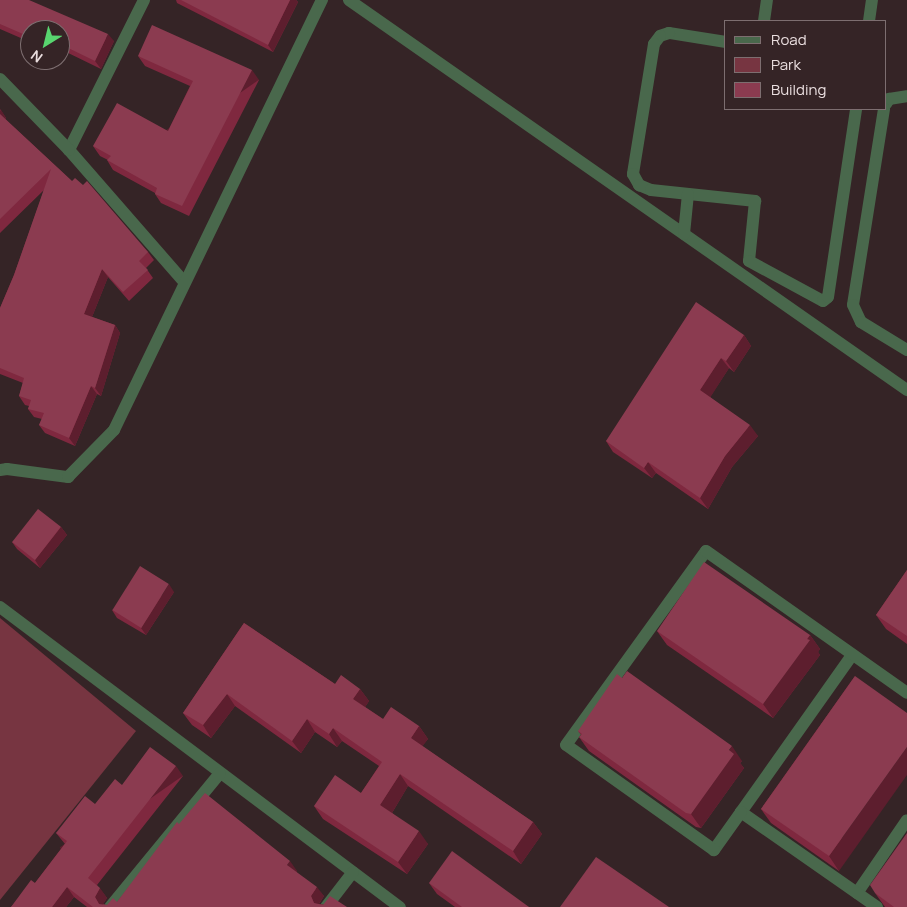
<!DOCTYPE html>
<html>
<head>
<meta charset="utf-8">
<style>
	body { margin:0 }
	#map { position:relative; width:907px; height:907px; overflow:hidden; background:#352426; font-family:Manrope,sans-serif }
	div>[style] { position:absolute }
	.green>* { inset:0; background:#773541 }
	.street>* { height:12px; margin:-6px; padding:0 6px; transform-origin:6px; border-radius:6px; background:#49684c }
	.wall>* { inset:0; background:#7f283f }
	.shaded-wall>* { inset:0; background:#5d1e2e; transform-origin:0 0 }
	.building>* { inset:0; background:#8b3b50; transform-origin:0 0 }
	span { translate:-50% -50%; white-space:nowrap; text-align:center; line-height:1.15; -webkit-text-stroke:4.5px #352426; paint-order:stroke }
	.legend { position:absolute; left:724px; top:20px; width:162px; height:90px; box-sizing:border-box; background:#352426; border:1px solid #7d6e70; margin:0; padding:6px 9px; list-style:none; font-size:15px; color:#eadedf }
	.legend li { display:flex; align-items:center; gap:10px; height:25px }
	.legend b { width:25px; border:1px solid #7d6e70 }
	.north { position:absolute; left:20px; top:20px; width:50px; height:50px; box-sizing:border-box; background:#352426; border:1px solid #7d6e70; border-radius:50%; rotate:216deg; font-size:14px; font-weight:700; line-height:20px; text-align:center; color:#eadedf }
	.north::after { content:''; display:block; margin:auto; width:18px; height:22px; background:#58d56f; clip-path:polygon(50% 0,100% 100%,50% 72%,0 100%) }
</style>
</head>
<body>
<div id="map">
	<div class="green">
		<div style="clip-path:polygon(0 618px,136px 731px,0 900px)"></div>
	</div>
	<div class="street">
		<div style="left:144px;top:0;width:168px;rotate:116.6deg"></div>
		<div style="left:69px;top:150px;width:176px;rotate:48.9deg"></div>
		<div style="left:349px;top:0;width:681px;rotate:34.95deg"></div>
		<div style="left:764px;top:21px;width:21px;rotate:-82deg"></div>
		<div style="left:869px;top:21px;width:21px;rotate:-82deg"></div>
		<div style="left:726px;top:42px;width:58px;rotate:-171deg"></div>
		<div style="left:669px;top:33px;width:9px;rotate:162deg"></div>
		<div style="left:660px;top:36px;width:10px;rotate:127deg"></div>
		<div style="left:654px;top:44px;width:132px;rotate:99.2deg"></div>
		<div style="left:633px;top:174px;width:13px;rotate:61deg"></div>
		<div style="left:639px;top:185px;width:13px;rotate:23deg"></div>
		<div style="left:651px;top:190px;width:105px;rotate:6deg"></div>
		<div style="left:755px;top:201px;width:60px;rotate:95.7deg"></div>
		<div style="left:749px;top:261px;width:84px;rotate:28.4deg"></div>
		<div style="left:823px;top:301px;width:6px;rotate:-39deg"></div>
		<div style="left:828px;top:297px;width:190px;rotate:-81.5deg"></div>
		<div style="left:0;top:79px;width:99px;rotate:45.8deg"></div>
		<div style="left:886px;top:104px;width:6px;rotate:-59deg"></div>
		<div style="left:889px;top:99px;width:18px;rotate:-9deg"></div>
		<div style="left:884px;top:109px;width:198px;rotate:99deg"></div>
		<div style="left:853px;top:305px;width:19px;rotate:65deg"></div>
		<div style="left:861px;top:322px;width:54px;rotate:31.3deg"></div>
		<div style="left:684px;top:234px;width:40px;rotate:-84.3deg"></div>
		<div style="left:0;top:470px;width:7px;rotate:-8deg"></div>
		<div style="left:7px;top:469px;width:62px;rotate:7.5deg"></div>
		<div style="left:68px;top:477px;width:66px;rotate:-45.6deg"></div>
		<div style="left:114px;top:430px;width:478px;rotate:-64.2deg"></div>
		<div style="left:0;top:607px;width:500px;rotate:36.9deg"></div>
		<div style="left:741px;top:812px;width:192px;rotate:-54.7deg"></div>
		<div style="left:857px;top:893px;width:88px;rotate:-55.6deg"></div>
		<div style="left:110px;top:907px;width:173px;rotate:-50.6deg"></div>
		<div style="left:326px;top:907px;width:44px;rotate:-52.4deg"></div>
		<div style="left:877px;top:907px;width:166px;rotate:-145.1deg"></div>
		<div style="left:741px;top:812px;width:47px;rotate:125.4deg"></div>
		<div style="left:714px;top:850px;width:181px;rotate:-144.6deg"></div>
		<div style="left:566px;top:745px;width:239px;rotate:-54.2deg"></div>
		<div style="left:706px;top:551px;width:246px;rotate:35.2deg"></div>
	</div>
	<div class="wall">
		<div style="clip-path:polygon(0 0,114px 41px,101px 69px,60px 49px,60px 30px,30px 30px,30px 42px,0 29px)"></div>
		<div style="clip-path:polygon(176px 0,296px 0,298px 2px,273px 52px,177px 3px)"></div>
		<div style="clip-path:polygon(138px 56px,259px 80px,189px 216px,161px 203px,155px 194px,155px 193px,113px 170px,107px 160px,108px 160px,100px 156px,93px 146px,168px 131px,190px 86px,145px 66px)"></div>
		<div style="clip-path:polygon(0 109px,6px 118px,5px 119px,148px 252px,154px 260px,146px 268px,153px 278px,129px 301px,108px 277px,92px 317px,115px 325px,120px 333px,101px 396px,97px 394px,75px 446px,45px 433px,39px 425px,42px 419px,34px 417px,28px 409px,29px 406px,25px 405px,19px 396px,23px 383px,0 374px,0 308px,14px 275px,44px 190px,0 233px)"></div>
		<div style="clip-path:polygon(744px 335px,751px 346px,734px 372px,729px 368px,710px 397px,758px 436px,732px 467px,708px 509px,656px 473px,652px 478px,613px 452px,606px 441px)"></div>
		<div style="clip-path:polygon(61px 527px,67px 535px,40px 568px,17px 549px,12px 542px)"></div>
		<div style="clip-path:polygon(907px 570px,907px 644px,886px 629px,876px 615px)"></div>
		<div style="clip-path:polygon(174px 592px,146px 635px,117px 618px,112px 610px)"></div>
		<div style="clip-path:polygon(244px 623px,335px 684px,360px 689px,369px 701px,365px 707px,383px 719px,419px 726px,428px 739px,422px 746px,533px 822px,542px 834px,521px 864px,408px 786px,392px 813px,428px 844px,407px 874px,323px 819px,314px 806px,361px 793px,379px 766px,342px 741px,337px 747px,315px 732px,301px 753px,235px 706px,211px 738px,192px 725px,183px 713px)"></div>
		<div style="clip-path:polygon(657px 631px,810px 635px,820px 649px,818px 652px,820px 655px,773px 718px,667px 645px)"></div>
		<div style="clip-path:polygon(855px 676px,839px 871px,771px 823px,761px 809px)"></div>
		<div style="clip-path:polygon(578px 731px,742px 761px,740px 763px,744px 768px,701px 828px,696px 827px,589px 751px,579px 737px,581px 735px)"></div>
		<div style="clip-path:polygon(183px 776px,97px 885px,107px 898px,103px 904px,107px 905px,117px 902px,179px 824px,297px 871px,296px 872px,324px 896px,319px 904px,347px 907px,87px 907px,74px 897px,66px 907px,11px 907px,35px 883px,65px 844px,56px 833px,122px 785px)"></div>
		<div style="clip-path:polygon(429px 883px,529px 907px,455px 907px,437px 894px)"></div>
		<div style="clip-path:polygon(875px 893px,907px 907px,885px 907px)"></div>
	</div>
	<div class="shaded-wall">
		<div style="clip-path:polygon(290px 0,296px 0,298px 2px,273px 52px,268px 45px)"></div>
		<div style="clip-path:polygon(108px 34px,114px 41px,101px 69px,95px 61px)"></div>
		<div style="left:252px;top:70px;width:12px;height:153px;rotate:55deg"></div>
		<div style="clip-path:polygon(1px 110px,6px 118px,4px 121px,0 115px,0 111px)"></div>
		<div style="clip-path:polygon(102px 269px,108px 277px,90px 322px,84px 314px)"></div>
		<div style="clip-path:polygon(115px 325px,120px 333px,101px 396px,95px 388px)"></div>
		<div style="clip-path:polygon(744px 335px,751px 346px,734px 372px,726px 361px)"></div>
		<div style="clip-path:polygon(721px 358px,729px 368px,708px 401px,700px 390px)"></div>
		<div style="clip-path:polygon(91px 386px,97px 394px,75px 446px,69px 438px)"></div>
		<div style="clip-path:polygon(750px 425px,758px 436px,732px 467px,708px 509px,700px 498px,725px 456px)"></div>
		<div style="clip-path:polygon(648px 462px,656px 473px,652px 478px,644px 468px)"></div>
		<div style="clip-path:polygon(61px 527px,67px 535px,40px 568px,35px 560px)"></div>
		<div style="clip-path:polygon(169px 584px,174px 592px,146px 635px,141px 628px)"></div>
		<div style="clip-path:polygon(810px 635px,820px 649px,818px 652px,820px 655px,773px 718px,763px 704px)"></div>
		<div style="clip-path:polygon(360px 689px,369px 701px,362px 712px,353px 699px)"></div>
		<div style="clip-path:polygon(227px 694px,235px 706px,211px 738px,203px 725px)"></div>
		<div style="clip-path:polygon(307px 719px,315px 732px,301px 753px,292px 741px)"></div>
		<div style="clip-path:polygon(419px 726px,428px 739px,419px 751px,411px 738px)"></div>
		<div style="clip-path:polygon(333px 728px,342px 741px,337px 747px,329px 734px)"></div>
		<div style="clip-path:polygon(732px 746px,742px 761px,740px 763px,744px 768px,701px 828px,691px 814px)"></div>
		<div style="clip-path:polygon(907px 747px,907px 775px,839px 871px,829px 856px)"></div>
		<div style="left:176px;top:766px;width:12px;height:142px;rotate:55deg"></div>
		<div style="clip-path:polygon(400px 774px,408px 786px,389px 818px,380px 805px)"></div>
		<div style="clip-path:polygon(533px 822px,542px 834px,521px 864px,513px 851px)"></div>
		<div style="clip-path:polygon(419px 831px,428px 844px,407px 874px,398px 862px)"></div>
		<div style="clip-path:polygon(290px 861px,297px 871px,294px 875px,287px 865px)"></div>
		<div style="clip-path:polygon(67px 887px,74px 897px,66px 907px,52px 907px)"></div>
		<div style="clip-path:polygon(317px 887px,324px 896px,318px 905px,314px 903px,311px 896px)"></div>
		<div style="clip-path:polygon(100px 888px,107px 898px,102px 906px,99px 904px,95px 897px)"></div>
	</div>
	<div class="building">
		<div style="clip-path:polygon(0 0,29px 0,108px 34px,95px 61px,60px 44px,60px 30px,30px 30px,30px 37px,0 24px)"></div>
		<div style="clip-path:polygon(181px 0,290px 0,268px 45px)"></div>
		<div style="clip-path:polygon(152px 25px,252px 70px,182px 206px,155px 194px,157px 188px,107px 160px,111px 156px,93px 146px,117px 103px,168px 131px,193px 81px,138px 56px)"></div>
		<div style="clip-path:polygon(0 114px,72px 181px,75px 178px,83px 185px,87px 181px,148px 252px,139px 261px,148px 270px,123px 292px,102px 269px,84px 314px,115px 325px,95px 388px,91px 386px,69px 438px,39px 425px,44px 413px,28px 409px,31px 400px,19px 396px,24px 378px,0 368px,0 308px,14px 275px,51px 169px,0 219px)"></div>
		<div style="clip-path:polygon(696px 302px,744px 335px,726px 361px,721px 358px,700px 390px,750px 425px,725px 456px,700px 498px,648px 462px,644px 468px,606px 441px)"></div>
		<div style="left:38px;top:509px;width:29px;height:42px;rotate:38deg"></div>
		<div style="clip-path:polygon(704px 562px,810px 635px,807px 639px,810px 640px,763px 704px,657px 631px)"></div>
		<div style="left:140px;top:566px;width:34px;height:52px;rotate:32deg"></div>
		<div style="clip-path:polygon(907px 570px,907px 636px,876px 615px)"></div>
		<div style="clip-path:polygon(244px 623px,335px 684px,341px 675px,360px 689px,353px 699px,383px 719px,391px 707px,419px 726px,411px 738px,533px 822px,513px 851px,400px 774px,380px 805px,419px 831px,398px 862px,314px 806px,335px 775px,361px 793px,382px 762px,333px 728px,329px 734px,307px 719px,292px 741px,227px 694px,203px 725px,183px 713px)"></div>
		<div style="clip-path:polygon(627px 671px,732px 746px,729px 750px,734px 754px,691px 814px,686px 813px,579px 737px,582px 734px,578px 731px,617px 674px,622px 678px)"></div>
		<div style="clip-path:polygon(855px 676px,907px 713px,907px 747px,829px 856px,761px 809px)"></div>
		<div style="clip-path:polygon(150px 747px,176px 766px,88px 878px,100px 888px,95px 897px,99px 904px,107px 905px,113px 898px,117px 902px,177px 822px,179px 824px,205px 793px,290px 861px,287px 865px,317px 887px,311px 896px,314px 903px,323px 905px,330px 896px,347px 907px,93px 907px,67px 887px,52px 907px,11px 907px,31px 880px,35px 883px,67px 841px,56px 833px,85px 796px,95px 804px,115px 779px,122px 785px)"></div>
		<div style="clip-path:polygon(907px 833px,907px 907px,894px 907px,875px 893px,870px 885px)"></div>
		<div style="clip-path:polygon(452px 851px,529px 907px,462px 907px,429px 883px)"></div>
		<div style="clip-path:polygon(596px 857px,669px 907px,560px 907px)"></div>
	</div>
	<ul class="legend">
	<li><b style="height:6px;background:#49684c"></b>Road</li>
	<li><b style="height:14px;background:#773541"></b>Park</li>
	<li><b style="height:14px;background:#8b3b50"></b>Building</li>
	</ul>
	<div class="north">N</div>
</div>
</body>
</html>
